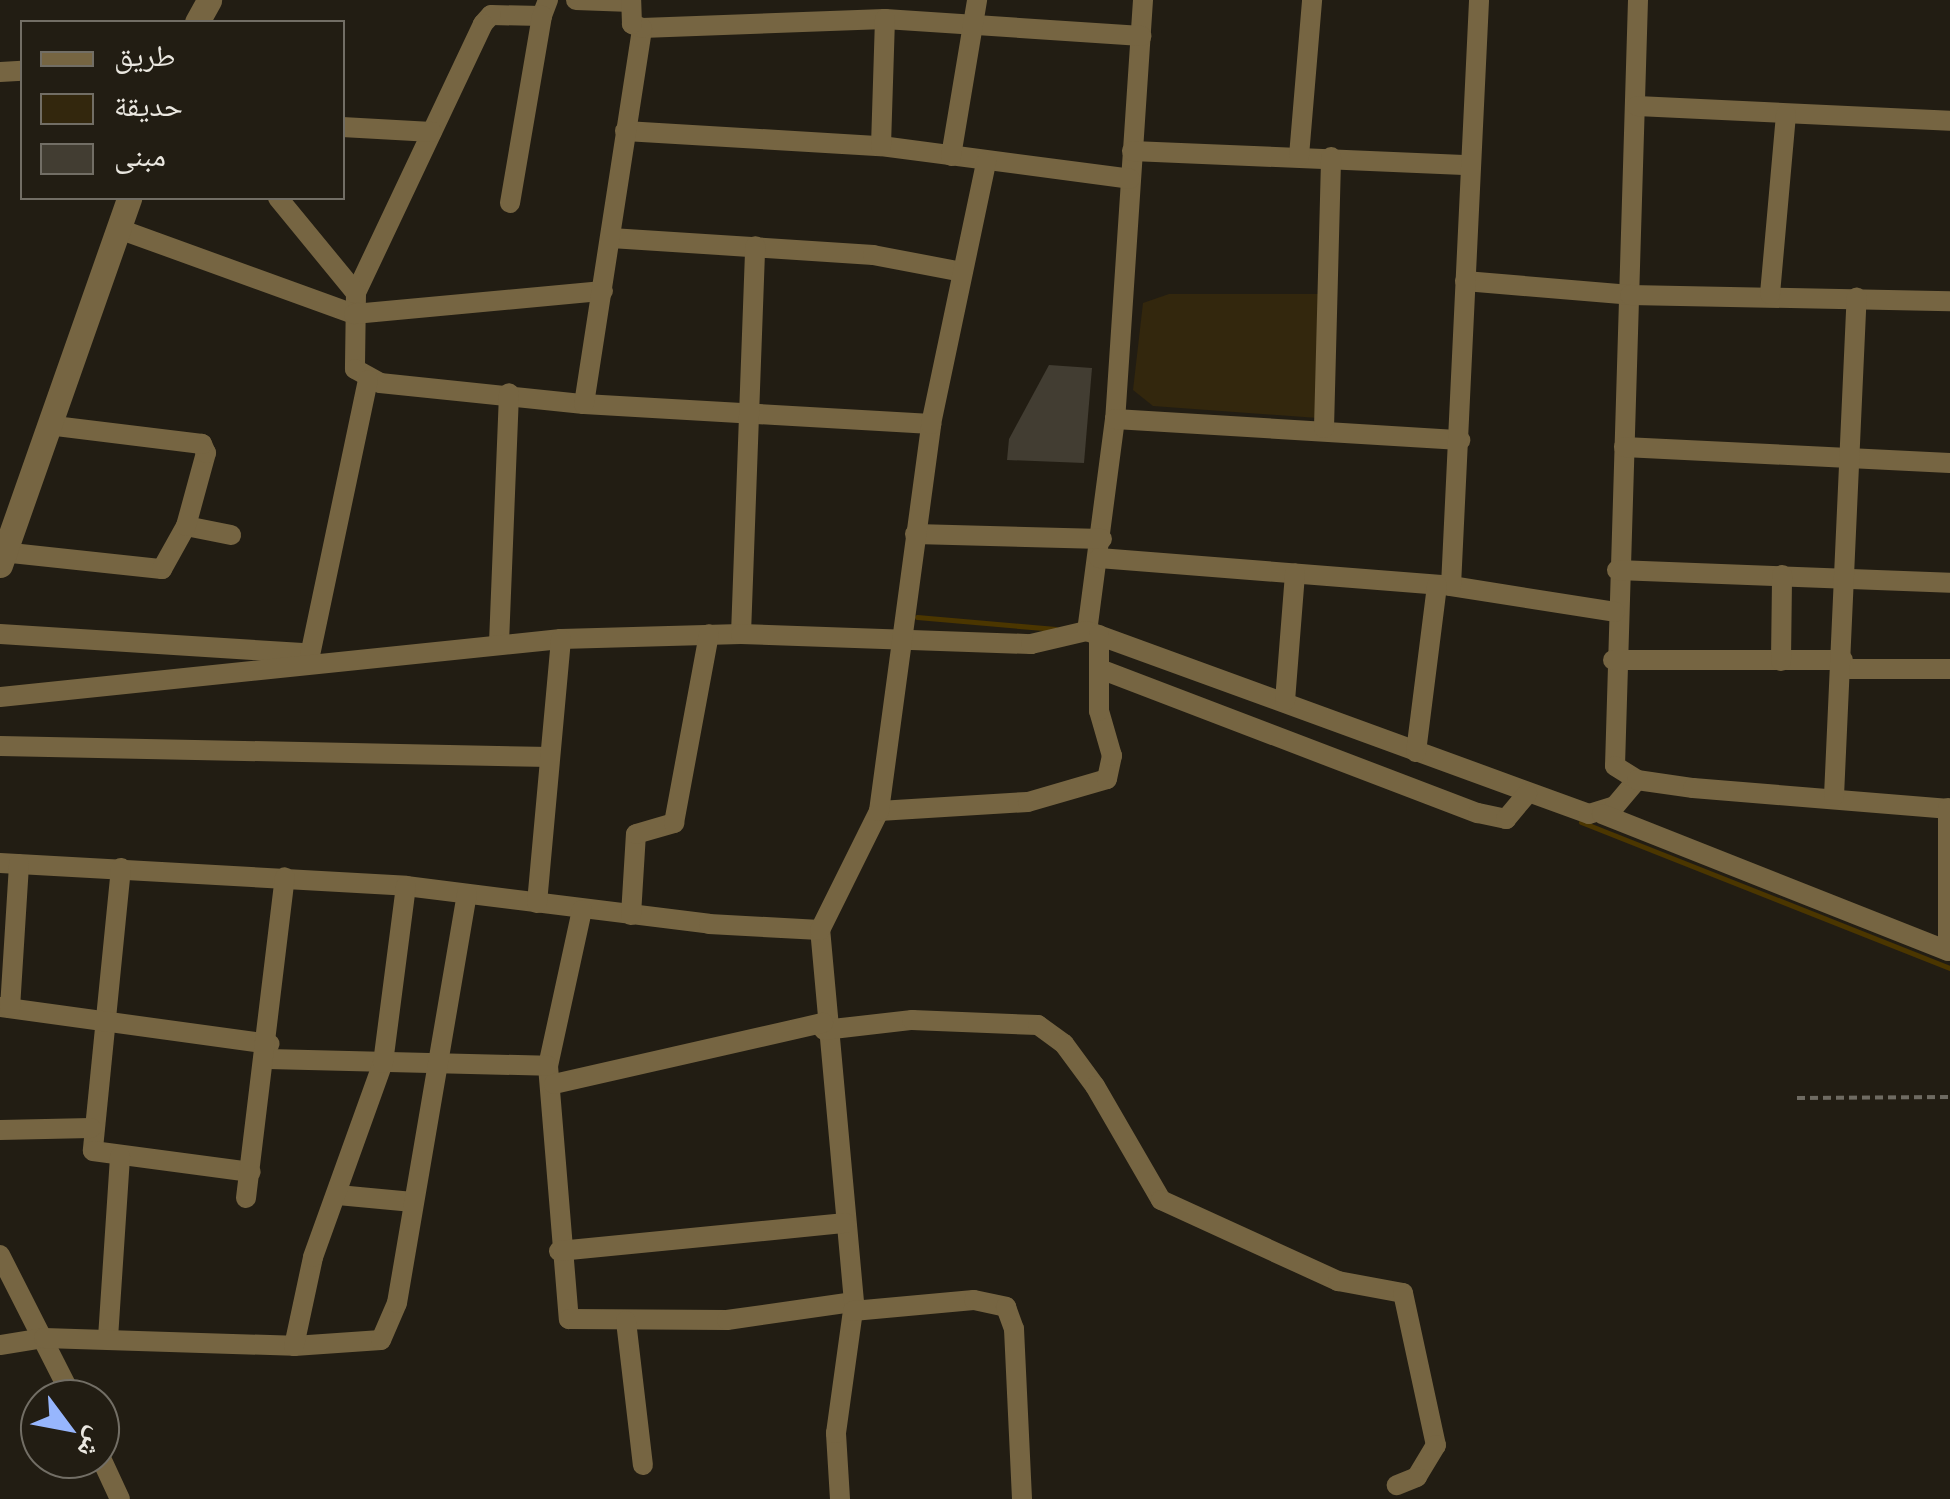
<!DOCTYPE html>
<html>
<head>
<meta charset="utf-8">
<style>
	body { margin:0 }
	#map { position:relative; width:1950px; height:1499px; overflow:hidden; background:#221d13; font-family:"Playfair Display","Noto Naskh Arabic",serif }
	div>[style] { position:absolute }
	.green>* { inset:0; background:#33270d }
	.stream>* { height:5px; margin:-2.5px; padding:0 2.5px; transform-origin:2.5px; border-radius:2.5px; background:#4b3600 }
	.building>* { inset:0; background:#423d32 }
	.path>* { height:4px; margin-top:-2px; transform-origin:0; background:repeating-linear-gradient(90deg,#6f6b62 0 8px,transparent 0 13px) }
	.minor>* { height:20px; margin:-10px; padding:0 10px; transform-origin:10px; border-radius:10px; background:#766542 }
	.tertiary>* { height:25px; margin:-12.5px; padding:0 12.5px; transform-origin:12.5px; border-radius:12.5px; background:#766542 }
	span { translate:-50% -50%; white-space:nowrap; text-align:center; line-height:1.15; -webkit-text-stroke:9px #221d13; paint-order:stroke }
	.legend { position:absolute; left:20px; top:20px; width:325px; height:180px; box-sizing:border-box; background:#221d13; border:2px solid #726e65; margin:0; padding:12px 18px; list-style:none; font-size:30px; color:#eae7e0 }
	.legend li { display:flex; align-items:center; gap:20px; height:50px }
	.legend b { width:50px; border:2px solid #726e65 }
	.north { position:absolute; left:20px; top:1379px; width:100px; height:100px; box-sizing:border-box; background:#221d13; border:2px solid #726e65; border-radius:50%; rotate:122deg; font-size:28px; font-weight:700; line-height:40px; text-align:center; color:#eae7e0 }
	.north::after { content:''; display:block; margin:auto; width:35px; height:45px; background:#97b6fd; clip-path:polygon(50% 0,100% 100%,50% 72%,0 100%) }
</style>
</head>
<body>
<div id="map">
	<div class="green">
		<div style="clip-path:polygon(1169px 294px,1322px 294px,1318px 418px,1153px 406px,1133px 390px,1143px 303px)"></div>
	</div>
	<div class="stream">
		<div style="left:917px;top:617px;width:139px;rotate:5deg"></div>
		<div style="left:1581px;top:822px;width:397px;rotate:21.6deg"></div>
	</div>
	<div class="building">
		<div style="clip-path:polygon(1049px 365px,1092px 368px,1084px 463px,1007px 460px,1009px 439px)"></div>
	</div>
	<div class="path">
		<div style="left:1797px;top:1098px;width:153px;rotate:-0.4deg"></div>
	</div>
	<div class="minor">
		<div style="left:548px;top:0;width:17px;rotate:111deg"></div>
		<div style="left:542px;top:16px;width:51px;rotate:-178.9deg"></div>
		<div style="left:491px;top:15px;width:12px;rotate:132deg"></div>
		<div style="left:483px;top:24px;width:297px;rotate:115.3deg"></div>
		<div style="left:356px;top:293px;width:76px;rotate:90.8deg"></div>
		<div style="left:355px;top:369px;width:29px;rotate:29deg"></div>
		<div style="left:380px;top:383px;width:205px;rotate:5.9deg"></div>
		<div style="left:584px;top:404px;width:348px;rotate:3.3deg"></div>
		<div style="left:576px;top:0;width:55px;rotate:2.1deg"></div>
		<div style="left:1143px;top:0;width:420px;rotate:93.8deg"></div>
		<div style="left:1115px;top:419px;width:214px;rotate:97.5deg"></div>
		<div style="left:1087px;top:631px;width:534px;rotate:20.03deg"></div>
		<div style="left:1589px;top:814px;width:27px;rotate:-17deg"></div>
		<div style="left:1615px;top:806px;width:34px;rotate:-50deg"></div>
		<div style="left:1638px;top:0;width:766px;rotate:91.72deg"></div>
		<div style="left:1615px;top:766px;width:26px;rotate:32deg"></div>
		<div style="left:1637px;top:780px;width:57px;rotate:8.1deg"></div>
		<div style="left:1693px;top:788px;width:258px;rotate:4.7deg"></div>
		<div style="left:642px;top:28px;width:243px;rotate:-2.1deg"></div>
		<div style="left:885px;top:19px;width:257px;rotate:3.8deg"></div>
		<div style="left:0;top:72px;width:22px;rotate:-3deg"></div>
		<div style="left:1637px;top:106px;width:313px;rotate:2.7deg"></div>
		<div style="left:342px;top:127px;width:90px;rotate:3.2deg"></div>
		<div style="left:625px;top:131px;width:256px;rotate:3.4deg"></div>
		<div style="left:881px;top:146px;width:251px;rotate:7.5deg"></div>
		<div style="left:881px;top:146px;width:127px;rotate:-88.2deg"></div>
		<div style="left:1132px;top:151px;width:338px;rotate:2.4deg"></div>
		<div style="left:951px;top:156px;width:158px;rotate:-80.5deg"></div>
		<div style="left:1299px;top:156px;width:157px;rotate:-85.2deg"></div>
		<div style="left:278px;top:198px;width:123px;rotate:50.6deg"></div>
		<div style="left:510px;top:203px;width:190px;rotate:-80.3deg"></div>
		<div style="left:119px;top:229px;width:250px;rotate:19.9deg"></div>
		<div style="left:354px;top:314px;width:250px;rotate:-5.3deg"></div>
		<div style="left:611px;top:238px;width:263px;rotate:3.7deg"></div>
		<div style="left:873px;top:255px;width:91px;rotate:10.8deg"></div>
		<div style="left:1465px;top:281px;width:166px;rotate:4.8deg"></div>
		<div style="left:1630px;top:295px;width:320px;rotate:1.1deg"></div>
		<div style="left:1770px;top:294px;width:180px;rotate:-84.9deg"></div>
		<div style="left:584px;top:404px;width:380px;rotate:-81.2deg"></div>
		<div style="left:642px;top:28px;width:11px;rotate:-158deg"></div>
		<div style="left:632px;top:24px;width:24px;rotate:-92deg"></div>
		<div style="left:1115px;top:419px;width:346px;rotate:3.5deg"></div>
		<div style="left:1324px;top:428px;width:271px;rotate:-88.5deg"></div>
		<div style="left:1624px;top:447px;width:326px;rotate:2.8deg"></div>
		<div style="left:186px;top:526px;width:46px;rotate:11.3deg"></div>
		<div style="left:915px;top:534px;width:187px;rotate:1.5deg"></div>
		<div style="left:2px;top:552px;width:161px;rotate:6.1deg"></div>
		<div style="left:162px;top:569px;width:49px;rotate:-60.8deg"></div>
		<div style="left:186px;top:526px;width:76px;rotate:-74.7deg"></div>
		<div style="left:206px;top:453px;width:10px;rotate:-114deg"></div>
		<div style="left:202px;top:444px;width:155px;rotate:-173deg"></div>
		<div style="left:1099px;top:558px;width:353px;rotate:4.5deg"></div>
		<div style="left:1451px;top:586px;width:166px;rotate:9deg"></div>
		<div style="left:1617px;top:570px;width:333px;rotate:2.2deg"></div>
		<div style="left:1451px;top:586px;width:587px;rotate:-87.26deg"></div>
		<div style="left:0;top:634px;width:303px;rotate:3.6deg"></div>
		<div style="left:741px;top:634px;width:388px;rotate:-87.9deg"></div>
		<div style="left:499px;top:643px;width:250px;rotate:-87.7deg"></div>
		<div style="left:309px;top:660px;width:286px;rotate:-78.1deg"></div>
		<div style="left:1613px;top:660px;width:230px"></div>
		<div style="left:1781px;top:661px;width:86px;rotate:-89.3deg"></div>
		<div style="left:1100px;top:669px;width:404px;rotate:20.9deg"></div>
		<div style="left:1478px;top:813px;width:29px;rotate:12deg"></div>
		<div style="left:1506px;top:819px;width:33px;rotate:-50deg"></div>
		<div style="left:1843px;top:669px;width:107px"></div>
		<div style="left:0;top:697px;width:564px;rotate:-5.9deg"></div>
		<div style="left:561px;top:639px;width:180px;rotate:-1.6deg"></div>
		<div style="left:741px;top:634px;width:290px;rotate:2deg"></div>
		<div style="left:1031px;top:644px;width:57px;rotate:-13.1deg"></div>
		<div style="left:1285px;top:701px;width:128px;rotate:-85.5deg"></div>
		<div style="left:0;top:746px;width:550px;rotate:1.15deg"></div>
		<div style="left:1416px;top:752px;width:168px;rotate:-82.8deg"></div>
		<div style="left:1834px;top:796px;width:499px;rotate:-87.4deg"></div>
		<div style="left:879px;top:811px;width:149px;rotate:-3.5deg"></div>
		<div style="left:1028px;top:802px;width:82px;rotate:-16.2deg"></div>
		<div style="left:1107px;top:779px;width:24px;rotate:-78deg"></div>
		<div style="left:1112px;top:756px;width:47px;rotate:-106.1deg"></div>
		<div style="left:1099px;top:711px;width:76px;rotate:-90deg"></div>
		<div style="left:1602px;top:814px;width:372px;rotate:21.6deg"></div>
		<div style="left:1948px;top:951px;width:143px;rotate:-90deg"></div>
		<div style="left:0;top:863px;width:407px;rotate:3.2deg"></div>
		<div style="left:406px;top:886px;width:305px;rotate:7.1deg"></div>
		<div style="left:709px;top:924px;width:111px;rotate:3.1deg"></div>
		<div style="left:121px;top:868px;width:284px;rotate:95.7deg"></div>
		<div style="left:93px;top:1151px;width:159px;rotate:7.6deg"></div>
		<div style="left:537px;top:903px;width:265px;rotate:-84.8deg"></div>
		<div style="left:582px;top:910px;width:160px;rotate:102.3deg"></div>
		<div style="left:548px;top:1066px;width:254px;rotate:85.3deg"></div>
		<div style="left:569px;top:1319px;width:158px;rotate:0.4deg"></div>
		<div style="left:727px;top:1320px;width:128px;rotate:-8.1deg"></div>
		<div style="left:854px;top:1302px;width:374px;rotate:-95.2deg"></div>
		<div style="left:820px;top:930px;width:133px;rotate:-63.6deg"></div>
		<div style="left:879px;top:811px;width:390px;rotate:-82.3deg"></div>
		<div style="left:931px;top:424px;width:268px;rotate:-78.1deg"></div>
		<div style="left:631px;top:915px;width:81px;rotate:-86.5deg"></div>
		<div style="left:636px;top:834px;width:40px;rotate:-16deg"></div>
		<div style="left:674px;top:823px;width:192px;rotate:-79.5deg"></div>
		<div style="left:0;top:1007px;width:272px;rotate:7.8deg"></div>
		<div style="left:10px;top:1008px;width:144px;rotate:-86.4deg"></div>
		<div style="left:824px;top:1030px;width:89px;rotate:-6.5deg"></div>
		<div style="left:912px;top:1020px;width:126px;rotate:2.3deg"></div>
		<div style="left:1038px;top:1025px;width:32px;rotate:36deg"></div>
		<div style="left:1064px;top:1044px;width:52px;rotate:53.6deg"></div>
		<div style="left:1095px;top:1086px;width:132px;rotate:59.9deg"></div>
		<div style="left:1161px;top:1200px;width:195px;rotate:24.6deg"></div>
		<div style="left:1338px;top:1281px;width:66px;rotate:10.5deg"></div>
		<div style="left:1403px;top:1293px;width:156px;rotate:77.8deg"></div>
		<div style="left:1436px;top:1445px;width:37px;rotate:121deg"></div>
		<div style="left:1417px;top:1477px;width:22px;rotate:158deg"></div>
		<div style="left:268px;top:1059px;width:280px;rotate:1.4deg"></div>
		<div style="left:554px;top:1084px;width:276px;rotate:-12.8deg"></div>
		<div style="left:0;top:1130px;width:91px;rotate:-1.3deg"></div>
		<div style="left:338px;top:1195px;width:75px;rotate:5.3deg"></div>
		<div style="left:246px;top:1198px;width:323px;rotate:-83.1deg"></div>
		<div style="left:559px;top:1251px;width:288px;rotate:-5.6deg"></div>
		<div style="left:0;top:1255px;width:161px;rotate:63.1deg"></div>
		<div style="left:626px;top:1321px;width:145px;rotate:83.3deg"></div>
		<div style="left:108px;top:1338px;width:182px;rotate:-86.2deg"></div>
		<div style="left:0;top:1345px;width:45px;rotate:-9deg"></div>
		<div style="left:44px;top:1338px;width:250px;rotate:1.8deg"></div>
		<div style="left:294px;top:1346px;width:87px;rotate:-3.9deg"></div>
		<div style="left:381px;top:1340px;width:40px;rotate:-66.6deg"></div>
		<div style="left:397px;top:1303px;width:415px;rotate:-80.3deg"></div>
		<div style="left:294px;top:1346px;width:91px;rotate:-77.9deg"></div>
		<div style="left:313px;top:1257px;width:206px;rotate:-70.2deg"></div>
		<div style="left:383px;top:1063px;width:178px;rotate:-82.6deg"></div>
		<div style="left:100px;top:1456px;width:47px;rotate:65.1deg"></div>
		<div style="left:840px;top:1499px;width:66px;rotate:-93.5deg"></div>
		<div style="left:836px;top:1433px;width:123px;rotate:-82.1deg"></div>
		<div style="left:853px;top:1311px;width:121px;rotate:-5.2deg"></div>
		<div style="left:974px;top:1300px;width:33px;rotate:12deg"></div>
		<div style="left:1006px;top:1307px;width:23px;rotate:70deg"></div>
		<div style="left:1014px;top:1329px;width:170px;rotate:87.3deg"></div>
	</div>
	<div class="tertiary">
		<div style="left:197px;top:22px;width:25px;rotate:-61deg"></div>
		<div style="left:0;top:565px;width:389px;rotate:-70.6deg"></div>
	</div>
	<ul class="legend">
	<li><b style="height:12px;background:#766542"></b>طريق</li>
	<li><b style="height:28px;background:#33270d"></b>حديقة</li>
	<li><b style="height:28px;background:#423d32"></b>مبنى</li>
	</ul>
	<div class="north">ش</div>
</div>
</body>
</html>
